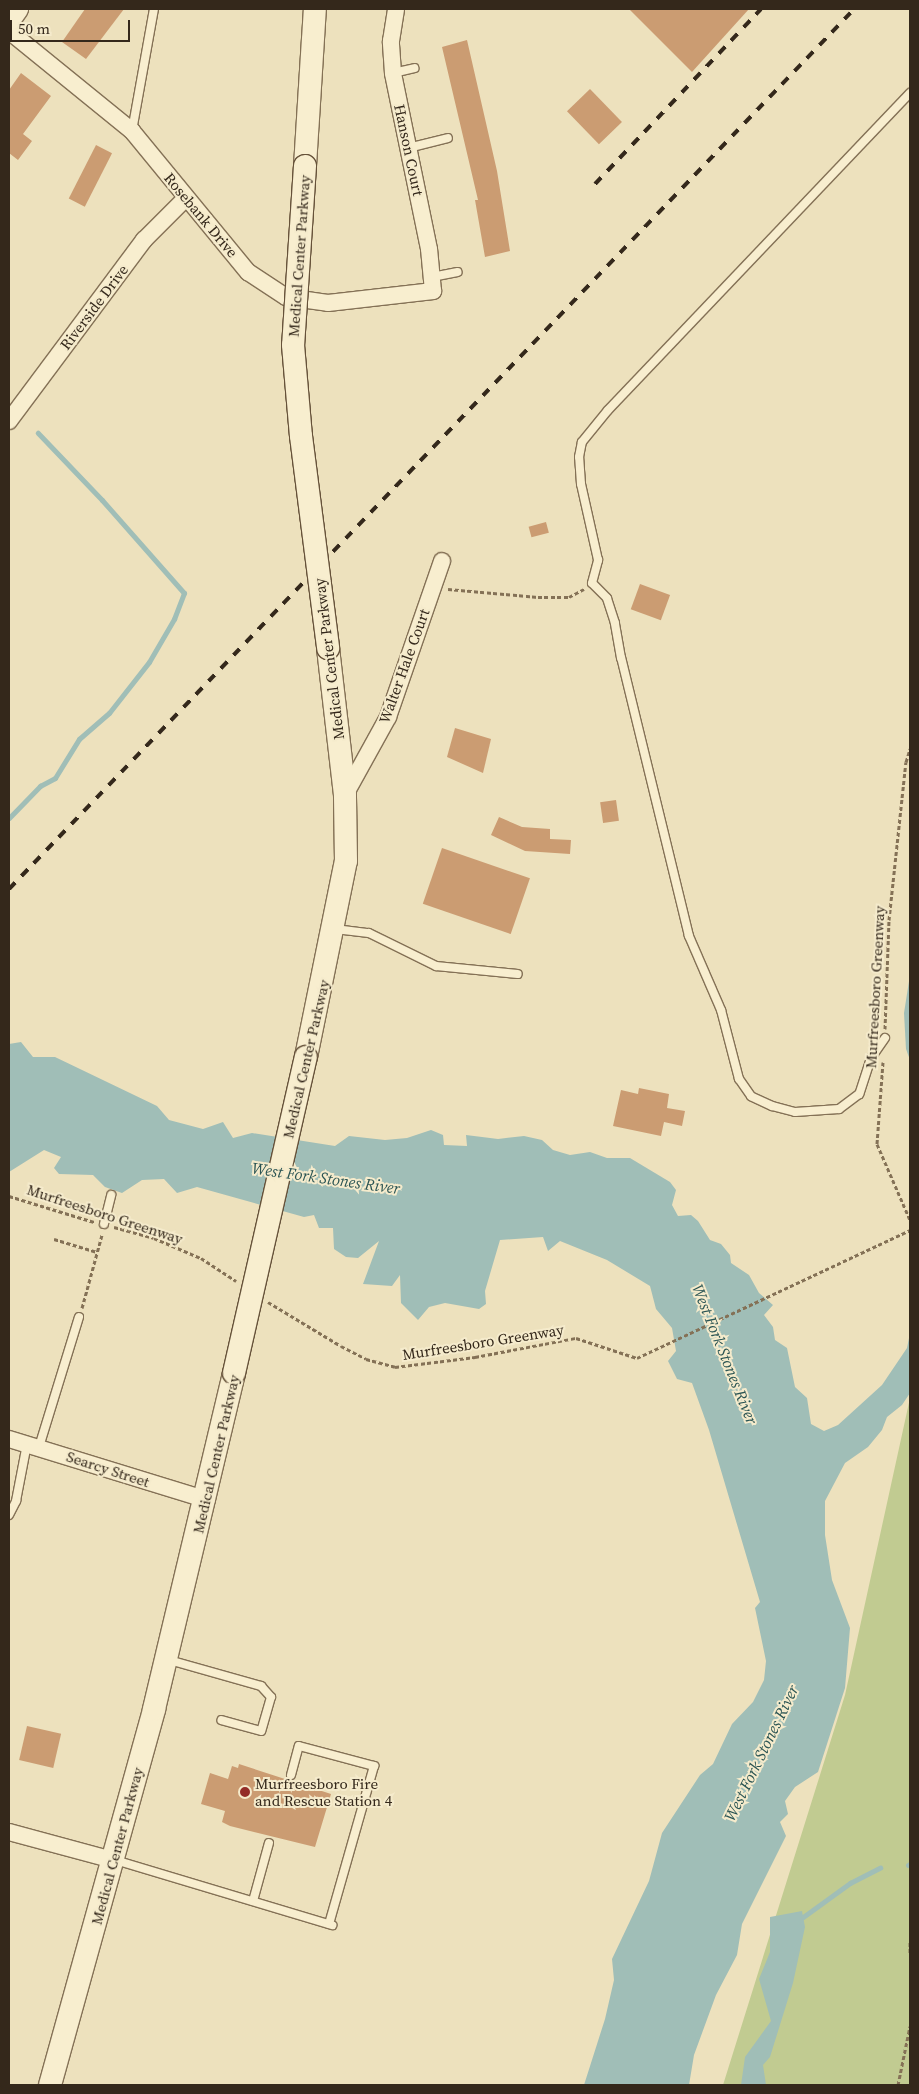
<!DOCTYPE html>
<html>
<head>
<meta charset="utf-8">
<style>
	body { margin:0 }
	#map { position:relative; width:919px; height:2094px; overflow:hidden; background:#ede1bd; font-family:"Source Serif 4",serif }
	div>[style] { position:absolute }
	.green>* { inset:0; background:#c1cb91 }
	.water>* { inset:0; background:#a0beb7 }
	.stream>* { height:5px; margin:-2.5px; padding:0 2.5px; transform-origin:2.5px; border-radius:2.5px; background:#a0beb7 }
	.building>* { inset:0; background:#cb9c72; transform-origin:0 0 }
	.path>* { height:3px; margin-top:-1.5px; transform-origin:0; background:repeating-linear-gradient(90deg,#847156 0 4px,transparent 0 6.5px) }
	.roads { filter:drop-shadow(1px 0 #847156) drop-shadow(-1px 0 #847156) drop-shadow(0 1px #847156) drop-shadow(0 -1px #847156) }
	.service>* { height:8px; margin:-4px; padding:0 4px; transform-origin:4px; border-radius:4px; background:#f8eecf }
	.minor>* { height:16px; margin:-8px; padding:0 8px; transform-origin:8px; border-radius:8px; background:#f8eecf }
	.tertiary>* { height:20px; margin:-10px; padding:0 10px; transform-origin:10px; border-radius:10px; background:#f8eecf }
	.secondary>* { height:22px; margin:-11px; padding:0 11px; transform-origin:11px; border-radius:11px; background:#f8eecf }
	.rail>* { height:4px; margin-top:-2px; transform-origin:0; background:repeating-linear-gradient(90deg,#34281b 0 9px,transparent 0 18px) }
	.bridges { filter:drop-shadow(1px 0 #66523a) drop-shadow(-1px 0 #66523a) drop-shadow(0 1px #66523a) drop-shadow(0 -1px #66523a) }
	.secondary-bridge>* { height:22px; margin:-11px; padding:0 11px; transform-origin:11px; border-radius:11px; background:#f8eecf }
	.dots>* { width:14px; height:14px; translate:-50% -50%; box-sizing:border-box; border:2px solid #f5ebcc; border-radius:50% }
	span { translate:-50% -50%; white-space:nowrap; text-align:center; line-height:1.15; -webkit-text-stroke:4px #f5ebcc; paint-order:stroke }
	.street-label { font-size:15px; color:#34281b }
	.poi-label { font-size:15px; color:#34281b }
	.left { translate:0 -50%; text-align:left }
	.water-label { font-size:16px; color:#2a5453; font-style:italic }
	.frame { position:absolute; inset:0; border:10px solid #34281b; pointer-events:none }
	.scale { position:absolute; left:10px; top:20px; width:120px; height:22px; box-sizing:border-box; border:2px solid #34281b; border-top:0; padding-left:6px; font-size:15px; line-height:18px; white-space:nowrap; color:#34281b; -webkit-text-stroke:4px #f5ebcc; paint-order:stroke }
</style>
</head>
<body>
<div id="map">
	<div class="green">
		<div style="clip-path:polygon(910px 1398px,910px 2085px,723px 2085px,845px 1695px)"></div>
	</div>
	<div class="water">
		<div style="clip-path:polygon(910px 975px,910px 1060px,906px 1049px,904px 1013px)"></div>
		<div style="clip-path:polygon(21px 1042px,33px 1057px,55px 1057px,157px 1106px,169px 1120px,203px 1129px,223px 1122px,233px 1138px,252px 1133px,335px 1146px,349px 1136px,385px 1140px,407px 1138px,431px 1130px,443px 1135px,444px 1145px,467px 1146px,466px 1135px,498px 1139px,524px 1136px,542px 1140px,553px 1150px,570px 1155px,590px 1152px,607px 1158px,630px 1158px,670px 1182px,676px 1190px,672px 1205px,678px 1216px,691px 1215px,698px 1221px,710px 1240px,721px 1244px,730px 1255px,731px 1263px,749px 1275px,759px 1293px,773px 1305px,764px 1315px,773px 1327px,775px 1340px,787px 1348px,795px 1387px,807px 1398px,811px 1424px,824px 1431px,838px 1425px,882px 1385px,907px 1348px,910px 1333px,910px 1393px,902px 1405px,887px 1417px,882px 1430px,868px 1447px,845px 1463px,825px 1501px,825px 1535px,832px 1580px,850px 1628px,845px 1688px,818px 1772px,795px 1787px,785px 1801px,788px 1814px,780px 1822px,786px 1836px,742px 1924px,737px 1955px,716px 1995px,694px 2055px,689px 2085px,584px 2085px,605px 2019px,614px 1980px,612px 1959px,649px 1881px,662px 1833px,700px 1775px,713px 1764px,732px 1724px,753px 1702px,764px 1680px,766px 1661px,755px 1608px,760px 1602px,709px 1430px,692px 1383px,677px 1379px,668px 1361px,676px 1351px,672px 1328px,656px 1309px,650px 1286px,607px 1260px,560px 1241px,548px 1251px,543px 1237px,500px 1240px,485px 1291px,486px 1304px,479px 1309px,445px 1303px,429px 1307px,418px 1320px,401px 1303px,400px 1275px,392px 1286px,363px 1284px,379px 1241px,358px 1258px,346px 1257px,334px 1249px,333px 1228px,319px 1228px,314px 1215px,304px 1217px,197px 1187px,177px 1193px,164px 1179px,142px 1180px,122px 1193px,105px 1187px,93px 1175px,59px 1174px,54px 1168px,61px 1157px,44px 1150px,9px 1172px,9px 1044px)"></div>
		<div style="clip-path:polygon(802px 1911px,805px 1927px,793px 1983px,770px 2057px,763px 2065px,766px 2085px,741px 2085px,745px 2057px,771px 2021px,759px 1979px,770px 1952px,770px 1917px)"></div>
	</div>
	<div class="stream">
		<div style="left:9px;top:818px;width:45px;rotate:-45.9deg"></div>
		<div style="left:40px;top:786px;width:17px;rotate:-28deg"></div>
		<div style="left:55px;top:778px;width:46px;rotate:-58.4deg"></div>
		<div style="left:79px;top:739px;width:40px;rotate:-41deg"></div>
		<div style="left:109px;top:713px;width:65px;rotate:-51.9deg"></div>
		<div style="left:149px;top:662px;width:50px;rotate:-59.8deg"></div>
		<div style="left:174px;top:619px;width:28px;rotate:-69deg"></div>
		<div style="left:184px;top:593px;width:124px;rotate:-131.4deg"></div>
		<div style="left:102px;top:500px;width:93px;rotate:-133.7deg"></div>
		<div style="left:908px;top:1865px;width:2px;rotate:-27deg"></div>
		<div style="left:803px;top:1917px;width:58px;rotate:-35.9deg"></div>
		<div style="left:850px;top:1883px;width:34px;rotate:-27deg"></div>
	</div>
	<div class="building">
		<div style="clip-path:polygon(85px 9px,124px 9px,86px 59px,62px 42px)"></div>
		<div style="clip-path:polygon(629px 9px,749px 9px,692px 72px)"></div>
		<div style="clip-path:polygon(467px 40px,497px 171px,510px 251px,485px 257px,475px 200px,478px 200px,442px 47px)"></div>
		<div style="clip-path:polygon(21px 73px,51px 96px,23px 134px,32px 141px,18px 160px,9px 153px,9px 90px)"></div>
		<div style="left:590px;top:89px;width:46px;height:32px;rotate:46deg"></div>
		<div style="left:96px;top:145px;width:18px;height:60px;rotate:27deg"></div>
		<div style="left:546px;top:522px;width:11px;height:18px;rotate:75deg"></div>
		<div style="left:640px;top:584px;width:32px;height:27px;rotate:20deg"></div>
		<div style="clip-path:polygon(455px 728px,491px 739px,483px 773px,447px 757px)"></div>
		<div style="left:616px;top:800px;width:21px;height:16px;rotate:82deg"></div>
		<div style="clip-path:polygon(499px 817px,522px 827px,550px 829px,550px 839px,571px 840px,570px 854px,525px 851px,491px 835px)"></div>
		<div style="left:442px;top:848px;width:93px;height:59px;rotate:19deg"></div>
		<div style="clip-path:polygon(639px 1088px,669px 1094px,667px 1108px,685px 1111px,682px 1126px,664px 1122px,661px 1136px,613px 1126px,621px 1090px,638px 1094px)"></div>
		<div style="left:27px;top:1726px;width:35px;height:35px;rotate:13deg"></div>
		<div style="clip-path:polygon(239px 1764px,331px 1794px,315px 1847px,230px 1826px,222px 1822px,225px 1811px,201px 1804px,210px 1773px,228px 1779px,232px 1766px,238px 1768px)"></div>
	</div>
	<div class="path">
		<div style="left:448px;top:589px;width:90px;rotate:5.1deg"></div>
		<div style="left:538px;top:597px;width:31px"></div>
		<div style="left:569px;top:597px;width:17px;rotate:-28deg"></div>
		<div style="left:885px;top:1029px;width:109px;rotate:-87.9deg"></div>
		<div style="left:889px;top:920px;width:159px;rotate:-83.9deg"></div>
		<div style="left:906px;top:762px;width:14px;rotate:-73deg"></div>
		<div style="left:883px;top:1062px;width:82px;rotate:94.2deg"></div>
		<div style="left:877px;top:1144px;width:83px;rotate:66.5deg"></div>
		<div style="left:9px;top:1196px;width:89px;rotate:17deg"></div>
		<div style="left:114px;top:1227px;width:41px;rotate:15.4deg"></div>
		<div style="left:154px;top:1238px;width:51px;rotate:23.1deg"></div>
		<div style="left:201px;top:1258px;width:42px;rotate:33.3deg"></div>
		<div style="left:54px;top:1239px;width:45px;rotate:16.8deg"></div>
		<div style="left:268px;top:1302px;width:85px;rotate:31.1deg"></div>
		<div style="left:341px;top:1346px;width:28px;rotate:27deg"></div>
		<div style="left:366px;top:1359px;width:30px;rotate:15deg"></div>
		<div style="left:395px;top:1367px;width:81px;rotate:-7.1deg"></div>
		<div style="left:475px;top:1357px;width:103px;rotate:-10.7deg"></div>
		<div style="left:576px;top:1338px;width:64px;rotate:18.2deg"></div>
		<div style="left:637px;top:1358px;width:302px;rotate:-25.1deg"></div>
		<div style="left:82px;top:1308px;width:76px;rotate:-74.7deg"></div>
		<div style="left:910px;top:1942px;width:13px;rotate:90deg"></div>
		<div style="left:898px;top:2085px;width:60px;rotate:-78.5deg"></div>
	</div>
	<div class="roads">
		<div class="service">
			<div style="left:393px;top:73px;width:22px;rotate:-13deg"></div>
			<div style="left:132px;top:131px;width:124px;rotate:-79.8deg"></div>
			<div style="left:408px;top:148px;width:41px;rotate:-14deg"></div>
			<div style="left:432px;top:277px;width:26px;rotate:-11deg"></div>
			<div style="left:335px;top:929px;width:34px;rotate:7deg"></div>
			<div style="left:369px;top:933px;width:75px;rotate:26.2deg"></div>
			<div style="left:436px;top:966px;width:82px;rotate:5.6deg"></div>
			<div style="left:885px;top:1038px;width:24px;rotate:125deg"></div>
			<div style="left:871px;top:1058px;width:38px;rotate:108deg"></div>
			<div style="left:859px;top:1094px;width:25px;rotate:143deg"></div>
			<div style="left:839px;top:1109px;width:44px;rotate:176.1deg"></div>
			<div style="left:795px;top:1112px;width:24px;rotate:-165deg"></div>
			<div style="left:772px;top:1106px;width:23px;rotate:-155deg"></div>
			<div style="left:751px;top:1096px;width:21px;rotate:-125deg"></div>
			<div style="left:739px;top:1079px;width:71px;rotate:-104.6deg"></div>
			<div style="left:721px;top:1010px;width:81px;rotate:-113.4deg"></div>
			<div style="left:689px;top:936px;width:286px;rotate:-103.7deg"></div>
			<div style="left:621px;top:658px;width:36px;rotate:-100deg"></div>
			<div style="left:615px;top:623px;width:26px;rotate:-108deg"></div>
			<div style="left:607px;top:598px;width:21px;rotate:-135deg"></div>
			<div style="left:592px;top:583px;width:24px;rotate:-75deg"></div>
			<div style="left:598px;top:560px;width:78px;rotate:-102.6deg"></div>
			<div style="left:581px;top:484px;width:27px;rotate:-94deg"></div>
			<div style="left:579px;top:457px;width:15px;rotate:-79deg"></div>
			<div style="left:582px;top:442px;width:41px;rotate:-50.9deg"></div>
			<div style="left:608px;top:410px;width:438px;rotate:-46.4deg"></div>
			<div style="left:104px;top:1224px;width:30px;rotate:-76deg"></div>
			<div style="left:39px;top:1447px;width:136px;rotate:-72.9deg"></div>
			<div style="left:9px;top:1515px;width:16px;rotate:-63deg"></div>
			<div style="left:16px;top:1501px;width:58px;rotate:-79.1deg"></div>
			<div style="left:169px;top:1660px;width:96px;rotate:15.8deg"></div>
			<div style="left:261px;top:1686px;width:15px;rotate:48deg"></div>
			<div style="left:271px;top:1697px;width:35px;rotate:106deg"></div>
			<div style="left:261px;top:1731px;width:41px;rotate:-164.6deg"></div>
			<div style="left:291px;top:1775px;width:30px;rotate:-75deg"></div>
			<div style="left:299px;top:1746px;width:78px;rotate:14.9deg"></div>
			<div style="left:374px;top:1766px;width:164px;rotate:105.9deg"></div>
			<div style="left:115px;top:1860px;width:227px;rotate:16.7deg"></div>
			<div style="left:253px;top:1901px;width:60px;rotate:-74.6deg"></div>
		</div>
		<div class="minor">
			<div style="left:9px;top:31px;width:159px;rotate:39.1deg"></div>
			<div style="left:132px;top:131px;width:183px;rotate:50.6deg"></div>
			<div style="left:248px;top:272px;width:45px;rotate:33.3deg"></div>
			<div style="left:286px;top:297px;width:42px;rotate:8.1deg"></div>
			<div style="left:328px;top:303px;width:106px;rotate:-6.5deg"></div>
			<div style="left:433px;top:291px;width:42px;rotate:-95.4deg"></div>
			<div style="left:429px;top:249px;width:180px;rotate:-101.6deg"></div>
			<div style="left:393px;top:73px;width:32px;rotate:-94deg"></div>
			<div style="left:391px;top:41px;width:32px;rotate:-81deg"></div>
			<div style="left:9px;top:421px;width:226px;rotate:-53.3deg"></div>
			<div style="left:144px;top:240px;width:59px;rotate:-45deg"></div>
			<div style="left:345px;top:795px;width:89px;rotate:-61.1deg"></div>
			<div style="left:388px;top:717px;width:165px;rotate:-70.9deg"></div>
			<div style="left:9px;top:1439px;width:207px;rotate:17.1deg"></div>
			<div style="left:9px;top:1832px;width:108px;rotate:15.1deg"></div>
		</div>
		<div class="tertiary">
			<div style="left:9px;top:22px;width:16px;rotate:-55deg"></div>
		</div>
		<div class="secondary">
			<div style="left:305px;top:166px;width:157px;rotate:-86.4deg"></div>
			<div style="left:306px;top:1057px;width:200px;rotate:-78.5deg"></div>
			<div style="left:346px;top:861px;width:66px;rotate:-90.9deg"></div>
			<div style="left:345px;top:795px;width:148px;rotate:-96.6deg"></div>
			<div style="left:50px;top:2085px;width:390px;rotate:-74.5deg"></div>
			<div style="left:154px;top:1709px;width:345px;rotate:-76.6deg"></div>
		</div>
	</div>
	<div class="rail">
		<div style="left:595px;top:184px;width:241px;rotate:-46.5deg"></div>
		<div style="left:9px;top:889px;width:1220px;rotate:-46.16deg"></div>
	</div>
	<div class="bridges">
		<div class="secondary-bridge">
			<div style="left:305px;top:166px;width:179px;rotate:93.8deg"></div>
			<div style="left:293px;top:345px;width:91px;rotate:85deg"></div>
			<div style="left:301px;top:436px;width:214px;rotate:82.7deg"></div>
			<div style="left:234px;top:1373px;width:324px;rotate:-77.2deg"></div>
		</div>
	</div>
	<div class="dots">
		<div style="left:245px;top:1792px;background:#932c27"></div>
	</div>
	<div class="street-label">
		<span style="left:409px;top:150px;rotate:78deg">Hanson Court</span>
		<span style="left:201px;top:215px;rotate:50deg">Rosebank Drive</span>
		<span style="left:299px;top:256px;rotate:-86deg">Medical Center Parkway</span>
		<span style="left:94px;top:307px;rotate:-53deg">Riverside Drive</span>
		<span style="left:329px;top:659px;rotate:-97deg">Medical Center Parkway</span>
		<span style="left:404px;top:666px;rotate:-70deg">Walter Hale Court</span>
		<span style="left:875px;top:987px;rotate:-87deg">Murfreesboro Greenway</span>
		<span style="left:306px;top:1059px;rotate:-77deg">Medical Center Parkway</span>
		<span style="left:105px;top:1214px;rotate:18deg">Murfreesboro Greenway</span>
		<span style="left:483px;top:1342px;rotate:-9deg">Murfreesboro Greenway</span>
		<span style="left:216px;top:1454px;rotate:-77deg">Medical Center Parkway</span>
		<span style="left:108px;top:1469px;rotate:18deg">Searcy Street</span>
		<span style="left:117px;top:1846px;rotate:-75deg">Medical Center Parkway</span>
	</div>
	<div class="poi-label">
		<span class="left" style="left:255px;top:1792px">Murfreesboro Fire<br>and Rescue Station 4</span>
	</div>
	<div class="water-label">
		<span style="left:326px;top:1178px;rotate:8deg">West Fork Stones River</span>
		<span style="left:725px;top:1354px;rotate:68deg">West Fork Stones River</span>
		<span style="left:761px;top:1753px;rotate:-64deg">West Fork Stones River</span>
	</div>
	<div class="frame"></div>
	<div class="scale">50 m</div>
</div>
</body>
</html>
